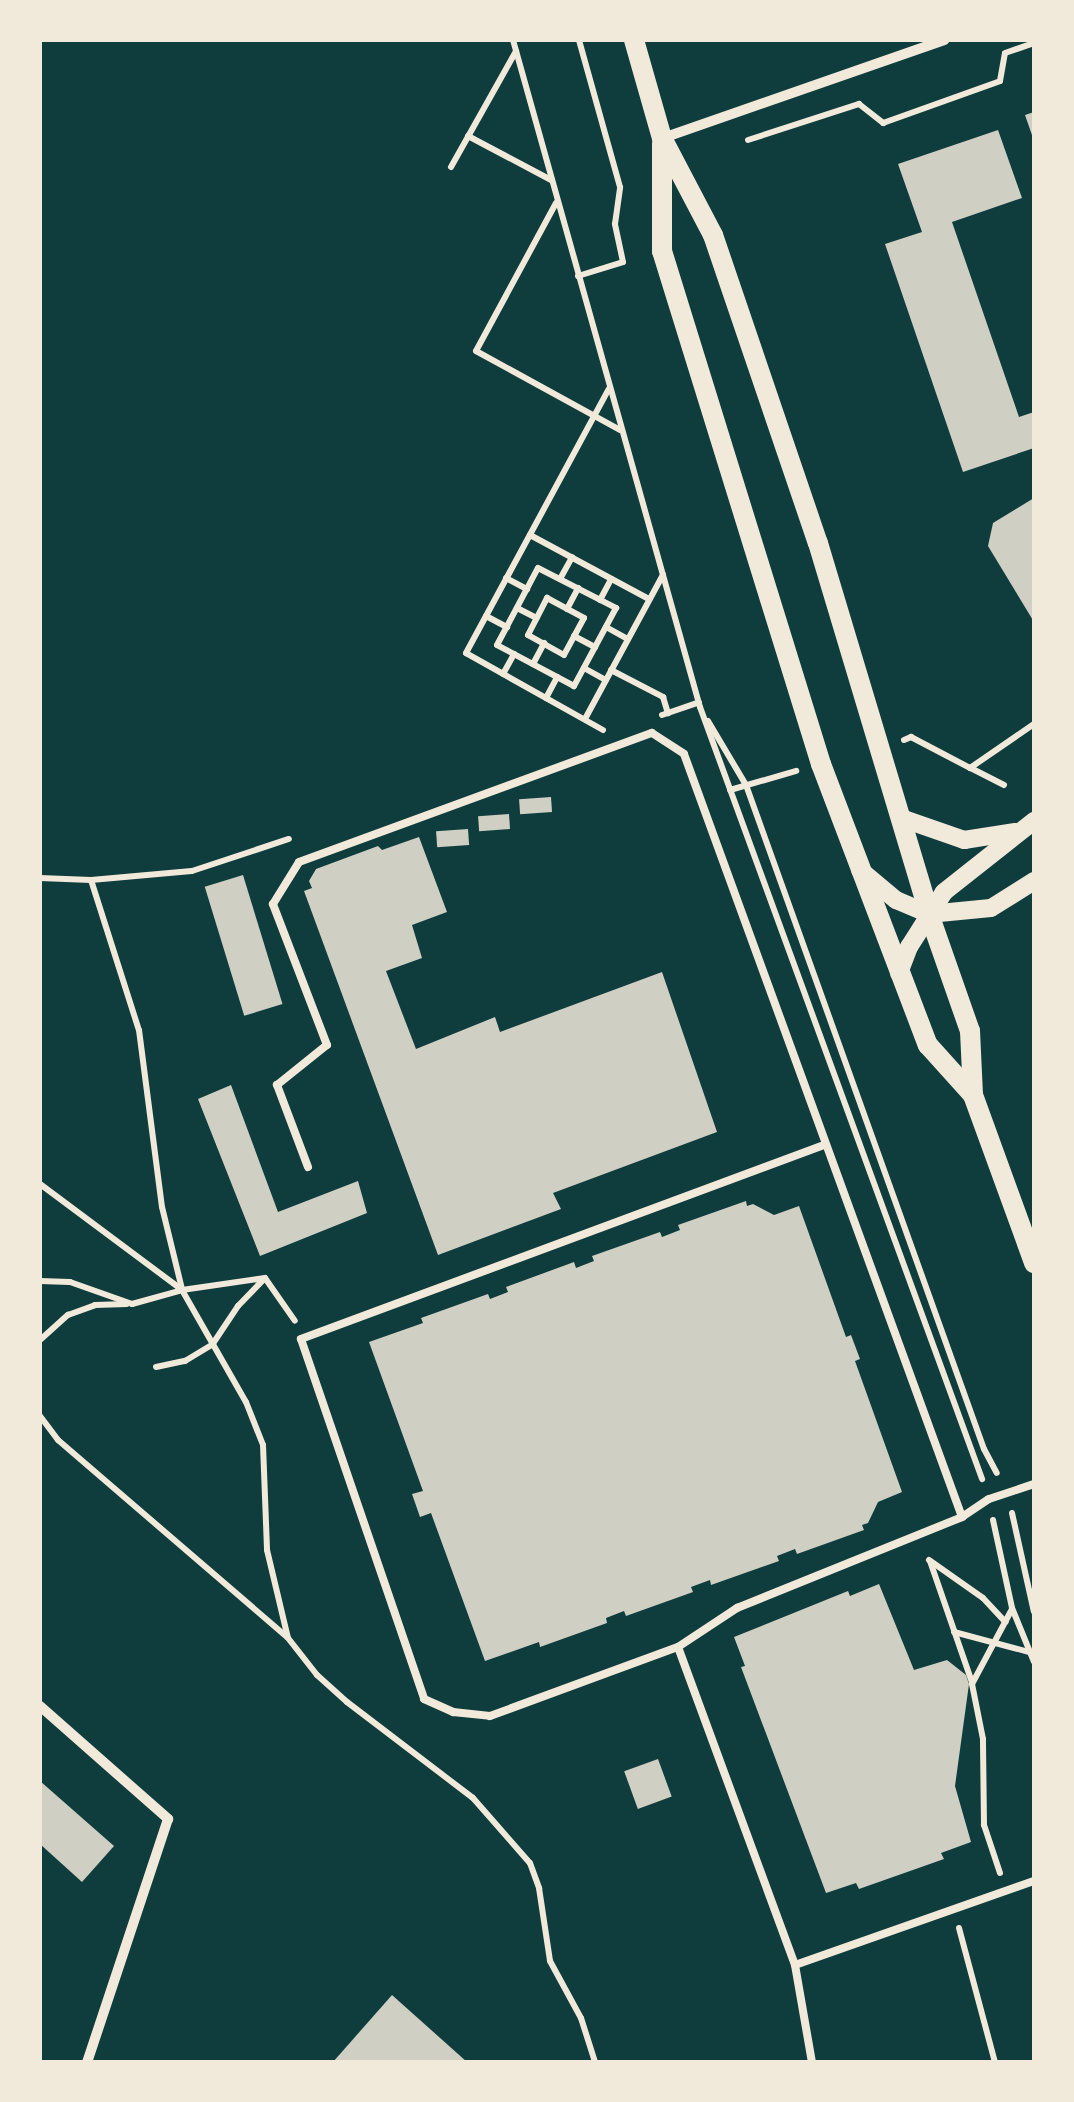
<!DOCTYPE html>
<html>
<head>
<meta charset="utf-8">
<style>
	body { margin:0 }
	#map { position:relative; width:1074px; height:2102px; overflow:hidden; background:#0f3d3e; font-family:Karla,sans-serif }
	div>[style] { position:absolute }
	.building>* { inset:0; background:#cfcfc3; transform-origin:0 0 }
	.path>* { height:6px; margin:-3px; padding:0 3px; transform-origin:3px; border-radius:3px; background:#f1e9da }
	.service>* { height:8px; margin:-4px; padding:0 4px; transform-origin:4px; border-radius:4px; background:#f1e9da }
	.minor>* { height:10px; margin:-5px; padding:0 5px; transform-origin:5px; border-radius:5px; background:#f1e9da }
	.tertiary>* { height:18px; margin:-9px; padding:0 9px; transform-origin:9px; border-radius:9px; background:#f1e9da }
	.secondary>* { height:20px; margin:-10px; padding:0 10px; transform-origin:10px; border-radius:10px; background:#f1e9da }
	span { translate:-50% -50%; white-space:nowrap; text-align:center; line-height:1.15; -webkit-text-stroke:10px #f1e9da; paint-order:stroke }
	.frame { position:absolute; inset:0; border:42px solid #f1e9da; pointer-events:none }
</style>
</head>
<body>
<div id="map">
	<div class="building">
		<div style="clip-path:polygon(1034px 112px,1034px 138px,1033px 138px,1025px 115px)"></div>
		<div style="clip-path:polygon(998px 130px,1022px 198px,952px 222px,1019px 417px,1034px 412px,1034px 448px,963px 472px,885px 244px,922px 232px,898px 164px)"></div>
		<div style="clip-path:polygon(1034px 498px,1034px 622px,988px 546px,993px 523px)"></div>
		<div style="left:551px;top:797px;width:15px;height:32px;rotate:86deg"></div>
		<div style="left:509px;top:814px;width:15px;height:31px;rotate:86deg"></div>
		<div style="left:468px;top:829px;width:16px;height:32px;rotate:86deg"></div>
		<div style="clip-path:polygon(419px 837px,447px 912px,412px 925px,422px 958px,386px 971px,416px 1049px,495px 1017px,500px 1032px,662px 972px,717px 1132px,553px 1193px,561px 1209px,438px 1255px,304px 891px,312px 888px,309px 881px,316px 869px,378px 846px,382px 850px)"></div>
		<div style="left:243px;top:875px;width:135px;height:40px;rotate:73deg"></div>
		<div style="clip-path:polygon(231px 1085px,278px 1212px,358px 1181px,367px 1213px,260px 1256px,198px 1099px)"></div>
		<div style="clip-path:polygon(746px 1201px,747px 1206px,753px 1204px,774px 1215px,799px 1206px,846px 1337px,851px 1335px,860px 1359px,855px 1361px,902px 1492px,878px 1502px,868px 1523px,862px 1525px,864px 1530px,797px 1554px,795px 1549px,777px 1556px,779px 1561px,711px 1585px,710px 1580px,691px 1587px,693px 1592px,626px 1616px,624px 1611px,606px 1618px,607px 1623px,540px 1647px,539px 1642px,485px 1661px,431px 1513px,420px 1517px,412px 1494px,423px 1491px,369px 1342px,423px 1323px,421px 1318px,488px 1294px,490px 1299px,508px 1292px,506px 1287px,574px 1262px,576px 1268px,594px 1261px,592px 1256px,660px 1232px,662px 1237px,680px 1230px,678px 1225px)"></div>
		<div style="clip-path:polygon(879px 1584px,914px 1670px,947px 1660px,966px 1675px,969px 1684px,955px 1786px,971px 1842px,941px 1853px,944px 1859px,859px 1889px,856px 1883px,826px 1893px,741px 1667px,745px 1666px,734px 1637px,848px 1591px,850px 1596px)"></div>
		<div style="left:658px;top:1759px;width:40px;height:36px;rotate:70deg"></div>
		<div style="clip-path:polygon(40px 1781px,114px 1846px,82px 1882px,40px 1844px)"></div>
		<div style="clip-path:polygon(392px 1995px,467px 2062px,333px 2062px)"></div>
	</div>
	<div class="path">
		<div style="left:513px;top:40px;width:693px;rotate:74.34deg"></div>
		<div style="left:700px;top:707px;width:822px;rotate:69.93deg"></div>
		<div style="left:468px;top:136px;width:94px;rotate:27.9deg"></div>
		<div style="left:748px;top:140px;width:117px;rotate:-18deg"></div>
		<div style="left:859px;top:104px;width:31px;rotate:38deg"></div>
		<div style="left:883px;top:123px;width:124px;rotate:-19.7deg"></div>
		<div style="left:1000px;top:81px;width:28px;rotate:-80deg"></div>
		<div style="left:1005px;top:53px;width:31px;rotate:-19deg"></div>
		<div style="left:451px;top:167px;width:133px;rotate:-60.7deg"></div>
		<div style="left:556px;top:203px;width:168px;rotate:118.4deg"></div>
		<div style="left:476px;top:351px;width:164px;rotate:28.7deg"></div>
		<div style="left:578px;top:276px;width:47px;rotate:-17.3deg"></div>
		<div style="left:623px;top:262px;width:39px;rotate:-102deg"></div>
		<div style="left:615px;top:224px;width:37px;rotate:-82deg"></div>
		<div style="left:620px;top:187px;width:153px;rotate:-105.6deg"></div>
		<div style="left:530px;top:535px;width:135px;rotate:28.3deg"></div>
		<div style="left:538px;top:568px;width:88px;rotate:27.1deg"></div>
		<div style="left:616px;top:608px;width:89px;rotate:118.3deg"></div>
		<div style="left:574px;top:686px;width:87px;rotate:-152deg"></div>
		<div style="left:497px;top:645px;width:87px;rotate:-62deg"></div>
		<div style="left:506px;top:578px;width:24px;rotate:28deg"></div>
		<div style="left:560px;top:579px;width:25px;rotate:-61deg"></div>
		<div style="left:547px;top:598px;width:42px;rotate:28.4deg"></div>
		<div style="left:584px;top:618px;width:42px;rotate:118.4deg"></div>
		<div style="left:564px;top:655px;width:41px;rotate:-150.9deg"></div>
		<div style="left:528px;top:635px;width:42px;rotate:-62.8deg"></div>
		<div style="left:600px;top:600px;width:24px;rotate:-62deg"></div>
		<div style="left:517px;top:608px;width:22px;rotate:27deg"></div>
		<div style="left:567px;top:609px;width:24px;rotate:-62deg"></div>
		<div style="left:486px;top:616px;width:24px;rotate:28deg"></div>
		<div style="left:606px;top:627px;width:25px;rotate:29deg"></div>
		<div style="left:574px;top:636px;width:24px;rotate:28deg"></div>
		<div style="left:533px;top:664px;width:24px;rotate:-62deg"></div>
		<div style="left:584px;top:668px;width:25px;rotate:29deg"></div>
		<div style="left:611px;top:670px;width:59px;rotate:27.4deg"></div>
		<div style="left:663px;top:697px;width:17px;rotate:73deg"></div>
		<div style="left:503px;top:674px;width:23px;rotate:-61deg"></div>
		<div style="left:546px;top:698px;width:24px;rotate:-62deg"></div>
		<div style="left:662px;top:715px;width:39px;rotate:-19deg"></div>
		<div style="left:585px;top:719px;width:164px;rotate:-61.6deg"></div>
		<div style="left:708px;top:721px;width:74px;rotate:59.3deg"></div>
		<div style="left:746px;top:785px;width:705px;rotate:70.28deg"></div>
		<div style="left:984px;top:1449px;width:27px;rotate:62deg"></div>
		<div style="left:603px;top:730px;width:157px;rotate:-150.7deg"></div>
		<div style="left:466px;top:653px;width:300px;rotate:-61.6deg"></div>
		<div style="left:904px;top:740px;width:8px;rotate:-23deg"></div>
		<div style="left:911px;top:737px;width:67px;rotate:27.7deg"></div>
		<div style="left:1004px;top:785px;width:38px;rotate:-153deg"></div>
		<div style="left:970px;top:768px;width:78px;rotate:-34.5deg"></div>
		<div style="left:730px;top:790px;width:69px;rotate:-16.1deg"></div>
		<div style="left:40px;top:878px;width:51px;rotate:2.2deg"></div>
		<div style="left:91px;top:880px;width:101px;rotate:-5.1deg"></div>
		<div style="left:192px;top:871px;width:102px;rotate:-18.3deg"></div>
		<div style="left:91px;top:880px;width:157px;rotate:72.3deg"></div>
		<div style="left:139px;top:1030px;width:178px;rotate:82.6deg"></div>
		<div style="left:162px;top:1207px;width:84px;rotate:76.3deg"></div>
		<div style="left:40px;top:1184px;width:177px;rotate:36.7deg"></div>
		<div style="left:182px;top:1290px;width:129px;rotate:60.3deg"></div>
		<div style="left:246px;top:1402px;width:46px;rotate:68.4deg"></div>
		<div style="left:263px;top:1445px;width:105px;rotate:87.8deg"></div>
		<div style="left:267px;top:1550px;width:90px;rotate:76.6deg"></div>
		<div style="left:288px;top:1638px;width:47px;rotate:51.9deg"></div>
		<div style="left:317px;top:1675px;width:40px;rotate:42deg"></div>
		<div style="left:347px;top:1702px;width:158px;rotate:37.3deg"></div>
		<div style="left:473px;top:1798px;width:86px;rotate:48.8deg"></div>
		<div style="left:530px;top:1863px;width:27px;rotate:70deg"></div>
		<div style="left:539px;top:1888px;width:74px;rotate:81.4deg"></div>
		<div style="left:550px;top:1961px;width:65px;rotate:61.5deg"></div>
		<div style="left:581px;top:2018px;width:46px;rotate:72.3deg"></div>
		<div style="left:40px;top:1281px;width:30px;rotate:2deg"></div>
		<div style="left:70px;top:1282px;width:66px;rotate:19.5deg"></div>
		<div style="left:132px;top:1304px;width:52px;rotate:-15.6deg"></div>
		<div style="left:182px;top:1290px;width:84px;rotate:-8.2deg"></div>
		<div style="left:265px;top:1278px;width:52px;rotate:55.1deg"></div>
		<div style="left:40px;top:1340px;width:38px;rotate:-42deg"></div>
		<div style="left:68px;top:1315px;width:29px;rotate:-20deg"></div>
		<div style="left:95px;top:1305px;width:32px;rotate:-2deg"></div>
		<div style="left:156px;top:1367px;width:30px;rotate:-12deg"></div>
		<div style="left:185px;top:1361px;width:31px;rotate:-31deg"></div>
		<div style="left:212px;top:1345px;width:47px;rotate:-56.3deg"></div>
		<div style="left:238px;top:1306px;width:37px;rotate:-46deg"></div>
		<div style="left:40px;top:1416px;width:30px;rotate:53deg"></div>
		<div style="left:58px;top:1440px;width:302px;rotate:40.7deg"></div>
		<div style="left:1012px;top:1513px;width:101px;rotate:77.5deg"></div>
		<div style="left:993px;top:1520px;width:90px;rotate:77.8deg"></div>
		<div style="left:1012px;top:1608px;width:58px;rotate:67.8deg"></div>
		<div style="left:929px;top:1560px;width:66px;rotate:35.1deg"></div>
		<div style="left:983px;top:1598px;width:33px;rotate:47deg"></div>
		<div style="left:930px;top:1561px;width:128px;rotate:70.9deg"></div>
		<div style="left:954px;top:1632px;width:78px;rotate:14.9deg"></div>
		<div style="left:1000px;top:1873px;width:51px;rotate:-108.4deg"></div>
		<div style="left:984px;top:1825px;width:86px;rotate:-90.7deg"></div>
		<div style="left:983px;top:1739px;width:56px;rotate:-101.3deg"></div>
		<div style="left:972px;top:1684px;width:85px;rotate:-61.9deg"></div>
		<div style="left:959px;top:1928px;width:139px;rotate:75deg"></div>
	</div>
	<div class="service">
		<div style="left:824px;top:1145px;width:558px;rotate:159.65deg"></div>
		<div style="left:301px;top:1339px;width:380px;rotate:71.1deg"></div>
		<div style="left:424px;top:1699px;width:32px;rotate:24deg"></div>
		<div style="left:453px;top:1712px;width:37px;rotate:6deg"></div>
		<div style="left:490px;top:1716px;width:200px;rotate:-20.2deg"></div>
		<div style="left:678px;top:1647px;width:71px;rotate:-33.5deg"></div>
		<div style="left:737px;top:1608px;width:243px;rotate:-22deg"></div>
		<div style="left:962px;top:1517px;width:32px;rotate:-34deg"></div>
		<div style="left:989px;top:1499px;width:47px;rotate:-18.4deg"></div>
		<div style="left:308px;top:1167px;width:88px;rotate:-110.7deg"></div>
		<div style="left:277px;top:1085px;width:64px;rotate:-38.7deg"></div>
		<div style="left:327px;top:1045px;width:151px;rotate:-111deg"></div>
		<div style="left:273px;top:904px;width:49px;rotate:-58.2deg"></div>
		<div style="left:299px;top:862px;width:376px;rotate:-20.1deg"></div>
		<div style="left:652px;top:733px;width:38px;rotate:33deg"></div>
		<div style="left:684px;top:754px;width:812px;rotate:69.98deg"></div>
		<div style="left:678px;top:1647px;width:339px;rotate:69.8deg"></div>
		<div style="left:795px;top:1965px;width:98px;rotate:80.1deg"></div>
		<div style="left:795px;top:1965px;width:253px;rotate:-19.4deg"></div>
	</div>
	<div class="minor">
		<div style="left:663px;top:138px;width:298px;rotate:-19.2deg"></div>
		<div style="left:40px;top:1706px;width:171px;rotate:41.4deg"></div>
		<div style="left:168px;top:1819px;width:256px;rotate:108.4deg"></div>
	</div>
	<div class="tertiary">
		<div style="left:901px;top:818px;width:67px;rotate:19.2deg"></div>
		<div style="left:964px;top:840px;width:52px;rotate:-8.9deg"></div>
		<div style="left:860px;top:870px;width:47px;rotate:39.8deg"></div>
		<div style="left:896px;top:900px;width:36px;rotate:23deg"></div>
		<div style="left:929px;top:914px;width:62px;rotate:-5.5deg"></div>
		<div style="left:991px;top:908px;width:51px;rotate:-32.1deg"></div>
		<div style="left:899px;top:973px;width:28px;rotate:-69deg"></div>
		<div style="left:909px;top:947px;width:65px;rotate:-57.5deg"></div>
		<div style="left:944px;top:892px;width:115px;rotate:-38.3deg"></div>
	</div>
	<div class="secondary">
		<div style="left:634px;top:40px;width:102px;rotate:74.1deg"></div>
		<div style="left:662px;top:138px;width:110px;rotate:62.3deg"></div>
		<div style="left:713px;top:235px;width:325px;rotate:71.2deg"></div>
		<div style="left:818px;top:543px;width:387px;rotate:73.3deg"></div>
		<div style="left:929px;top:914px;width:124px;rotate:70.7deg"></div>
		<div style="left:970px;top:1031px;width:64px;rotate:87.3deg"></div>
		<div style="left:973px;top:1095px;width:179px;rotate:70deg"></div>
		<div style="left:662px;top:143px;width:108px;rotate:90deg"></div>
		<div style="left:662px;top:251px;width:537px;rotate:72.78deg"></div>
		<div style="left:821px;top:764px;width:301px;rotate:69.2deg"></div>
		<div style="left:928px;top:1045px;width:67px;rotate:48deg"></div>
	</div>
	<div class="frame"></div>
</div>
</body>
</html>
